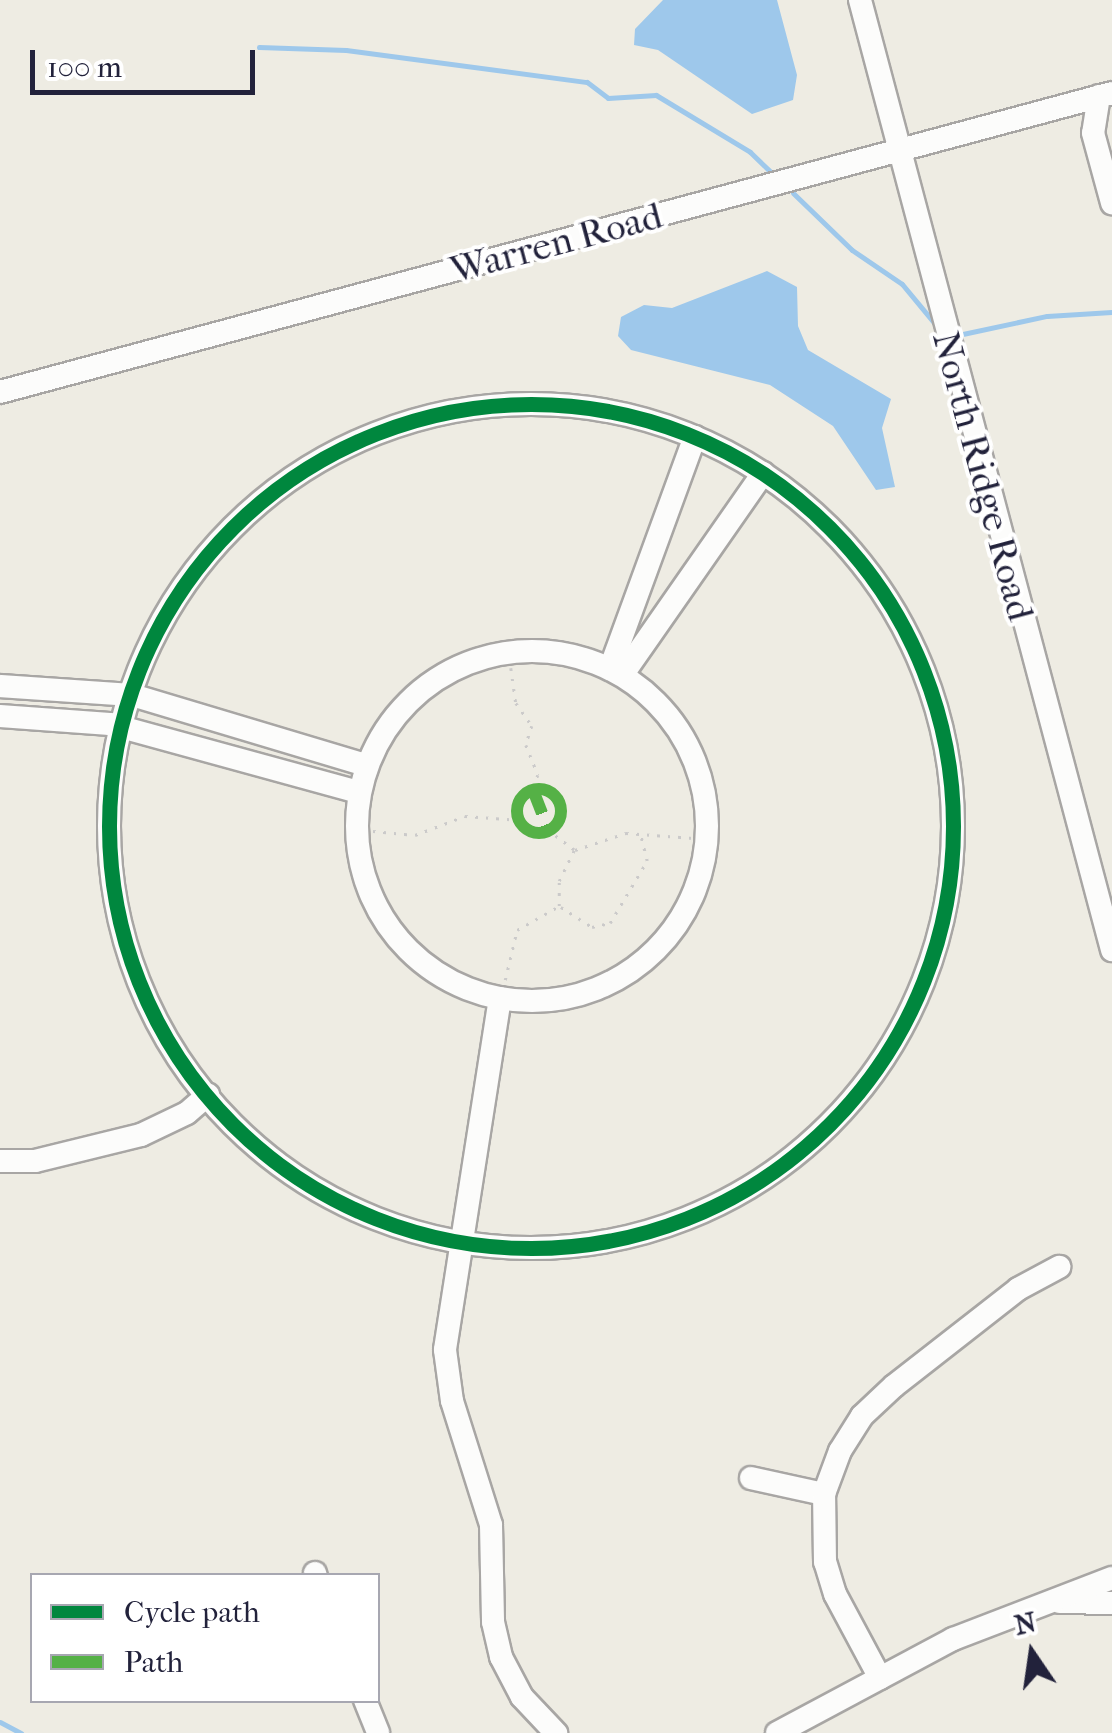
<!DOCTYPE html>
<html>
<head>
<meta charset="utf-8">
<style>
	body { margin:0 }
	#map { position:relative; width:1112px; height:1733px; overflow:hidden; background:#eeece3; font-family:"IM FELL French Canon",serif }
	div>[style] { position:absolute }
	.water>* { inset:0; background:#9ec8eb }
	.stream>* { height:5px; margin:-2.5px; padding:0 2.5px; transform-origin:2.5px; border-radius:2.5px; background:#9ec8eb }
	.path>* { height:2.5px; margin-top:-1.25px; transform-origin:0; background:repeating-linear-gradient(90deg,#cbcaca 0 2.5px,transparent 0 10.5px) }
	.roads { filter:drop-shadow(2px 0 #a8a6a4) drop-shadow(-2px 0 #a8a6a4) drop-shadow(0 2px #a8a6a4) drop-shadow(0 -2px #a8a6a4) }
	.minor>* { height:22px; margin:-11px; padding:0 11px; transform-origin:11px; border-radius:11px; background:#fcfcfb }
	.minor>.ring { margin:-11px; padding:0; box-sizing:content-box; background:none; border:22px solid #fcfcfb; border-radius:50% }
	.quiet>* { height:12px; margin-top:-6px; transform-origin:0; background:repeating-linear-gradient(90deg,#55b146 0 25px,transparent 0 37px) }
	.quiet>.ring { margin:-6px; padding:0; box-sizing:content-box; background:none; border:12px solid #55b146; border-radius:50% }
	.cycleway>* { height:15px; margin:-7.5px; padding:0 7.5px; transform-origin:7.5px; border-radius:7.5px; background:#00873e }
	.cycleway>.ring { margin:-7.5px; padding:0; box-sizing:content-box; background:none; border:15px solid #00873e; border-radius:50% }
	span { translate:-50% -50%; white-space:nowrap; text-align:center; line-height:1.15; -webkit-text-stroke:8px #fff; paint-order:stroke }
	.street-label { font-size:38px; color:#22223b }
	.legend { position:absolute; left:30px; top:1573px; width:350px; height:130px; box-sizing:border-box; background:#fff; border:2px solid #a7a7b1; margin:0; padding:12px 18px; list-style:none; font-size:30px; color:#22223b }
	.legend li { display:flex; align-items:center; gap:20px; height:50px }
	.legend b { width:50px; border:2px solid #a7a7b1 }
	.north { position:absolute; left:982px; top:1603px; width:100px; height:100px; -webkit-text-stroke:8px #fff; paint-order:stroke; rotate:347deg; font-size:28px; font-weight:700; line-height:40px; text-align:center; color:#22223b }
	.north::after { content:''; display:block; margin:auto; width:35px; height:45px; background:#22223b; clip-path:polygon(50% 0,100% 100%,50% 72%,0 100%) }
	.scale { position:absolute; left:30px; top:50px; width:225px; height:45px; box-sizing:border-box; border:5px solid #22223b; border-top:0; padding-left:12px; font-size:30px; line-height:35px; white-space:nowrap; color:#22223b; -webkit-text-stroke:8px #fff; paint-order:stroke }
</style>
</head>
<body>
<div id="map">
	<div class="water">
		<div style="clip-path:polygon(663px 0,777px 0,797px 75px,793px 100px,752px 114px,658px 50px,634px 45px,635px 29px)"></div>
		<div style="clip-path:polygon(767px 271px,797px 287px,798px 326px,808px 350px,891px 399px,882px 428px,895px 487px,876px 490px,833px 426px,770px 385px,631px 350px,618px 336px,621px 317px,644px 305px,672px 308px)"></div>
	</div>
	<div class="stream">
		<div style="left:259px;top:47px;width:87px;rotate:2deg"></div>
		<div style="left:346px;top:50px;width:243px;rotate:7.6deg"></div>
		<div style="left:587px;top:82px;width:26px;rotate:37deg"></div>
		<div style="left:608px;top:98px;width:48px;rotate:-3.6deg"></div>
		<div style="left:656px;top:95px;width:110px;rotate:31.2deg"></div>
		<div style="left:750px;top:152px;width:29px;rotate:44deg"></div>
		<div style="left:793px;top:193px;width:82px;rotate:44deg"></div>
		<div style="left:852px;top:250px;width:60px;rotate:34.2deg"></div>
		<div style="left:902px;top:284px;width:53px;rotate:50.3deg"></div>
		<div style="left:958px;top:335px;width:91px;rotate:-12.1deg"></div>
		<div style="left:1047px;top:316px;width:65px;rotate:-3.5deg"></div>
		<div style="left:0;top:1722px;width:24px;rotate:28deg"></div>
	</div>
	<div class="path">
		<div style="left:511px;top:668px;width:35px;rotate:82deg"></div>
		<div style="left:516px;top:703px;width:28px;rotate:55deg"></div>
		<div style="left:532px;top:726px;width:20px;rotate:108deg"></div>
		<div style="left:526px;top:745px;width:32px;rotate:68deg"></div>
		<div style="left:538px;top:775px;width:16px;rotate:108deg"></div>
		<div style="left:373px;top:831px;width:42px;rotate:5.4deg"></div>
		<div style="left:415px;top:835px;width:53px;rotate:-20.8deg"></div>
		<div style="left:465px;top:816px;width:54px;rotate:4.2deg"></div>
		<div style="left:575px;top:850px;width:54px;rotate:-18.4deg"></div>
		<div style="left:626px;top:833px;width:81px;rotate:4.2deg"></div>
		<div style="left:561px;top:907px;width:37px;rotate:33deg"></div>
		<div style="left:592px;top:927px;width:18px;rotate:-13deg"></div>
		<div style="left:610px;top:923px;width:72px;rotate:-59.2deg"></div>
		<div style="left:647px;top:861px;width:30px;rotate:-104deg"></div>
		<div style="left:505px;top:980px;width:51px;rotate:-76.5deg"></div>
		<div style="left:517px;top:930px;width:48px;rotate:-29.7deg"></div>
		<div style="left:559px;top:906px;width:25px;rotate:-90deg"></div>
		<div style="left:559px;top:881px;width:34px;rotate:-64deg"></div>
		<div style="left:574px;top:850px;width:31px;rotate:-143deg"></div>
	</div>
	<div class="roads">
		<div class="minor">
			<div style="left:860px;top:0;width:983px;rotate:75.14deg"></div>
			<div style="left:1099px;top:96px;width:37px;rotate:99deg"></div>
			<div style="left:1093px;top:133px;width:73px;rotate:74.8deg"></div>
			<div style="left:0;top:392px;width:1151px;rotate:-15.05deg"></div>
			<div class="ring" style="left:109px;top:404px;width:822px;height:822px"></div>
			<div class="ring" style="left:357px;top:651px;width:328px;height:328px"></div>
			<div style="left:611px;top:666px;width:244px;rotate:-69.9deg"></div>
			<div style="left:623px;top:674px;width:245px;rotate:-55.1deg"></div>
			<div style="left:0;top:686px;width:132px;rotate:3.9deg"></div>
			<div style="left:132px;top:695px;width:243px;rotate:16.7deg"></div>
			<div style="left:0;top:716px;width:110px;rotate:4.2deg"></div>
			<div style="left:110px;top:724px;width:257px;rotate:15.3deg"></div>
			<div style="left:500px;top:998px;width:356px;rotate:98.9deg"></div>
			<div style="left:445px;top:1350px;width:51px;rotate:82.2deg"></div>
			<div style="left:452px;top:1401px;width:130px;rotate:72.5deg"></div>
			<div style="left:491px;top:1525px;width:97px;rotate:88.8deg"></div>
			<div style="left:493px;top:1622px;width:36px;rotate:77deg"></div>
			<div style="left:501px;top:1657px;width:45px;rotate:62.3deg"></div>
			<div style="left:522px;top:1697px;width:50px;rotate:46.6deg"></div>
			<div style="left:0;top:1161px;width:35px"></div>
			<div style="left:35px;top:1161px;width:109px;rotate:-13.8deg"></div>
			<div style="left:141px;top:1135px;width:51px;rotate:-25.6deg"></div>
			<div style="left:187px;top:1113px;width:28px;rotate:-41deg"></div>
			<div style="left:751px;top:1478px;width:75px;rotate:12.4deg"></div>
			<div style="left:315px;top:1573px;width:3px;rotate:72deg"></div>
			<div style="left:1060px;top:1602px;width:52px;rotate:1.1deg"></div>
			<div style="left:880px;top:1678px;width:95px;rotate:-118.2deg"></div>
			<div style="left:835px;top:1594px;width:34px;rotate:-107deg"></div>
			<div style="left:825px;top:1562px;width:68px;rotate:-90.8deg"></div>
			<div style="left:824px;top:1494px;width:46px;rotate:-69.6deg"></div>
			<div style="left:840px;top:1451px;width:41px;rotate:-57.8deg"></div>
			<div style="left:862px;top:1416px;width:44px;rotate:-43.2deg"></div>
			<div style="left:894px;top:1386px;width:157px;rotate:-38deg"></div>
			<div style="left:1018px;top:1289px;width:47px;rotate:-28.2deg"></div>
			<div style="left:365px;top:1700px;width:35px;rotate:68deg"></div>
			<div style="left:777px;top:1733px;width:200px;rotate:-28.1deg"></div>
			<div style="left:953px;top:1639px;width:170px;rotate:-21deg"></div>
		</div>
	</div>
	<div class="quiet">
		<div class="ring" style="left:517px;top:789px;width:32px;height:32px"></div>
		<div style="left:533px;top:790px;width:44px;rotate:68.7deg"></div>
	</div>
	<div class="cycleway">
		<div class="ring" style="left:109px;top:404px;width:829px;height:829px"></div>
	</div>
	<div class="street-label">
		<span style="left:556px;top:243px;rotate:-15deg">Warren Road</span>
		<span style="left:983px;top:476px;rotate:75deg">North Ridge Road</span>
	</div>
	<ul class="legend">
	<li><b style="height:12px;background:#00873e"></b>Cycle path</li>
	<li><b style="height:12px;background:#55b146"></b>Path</li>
	</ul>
	<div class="north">N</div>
	<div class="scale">100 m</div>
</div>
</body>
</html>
